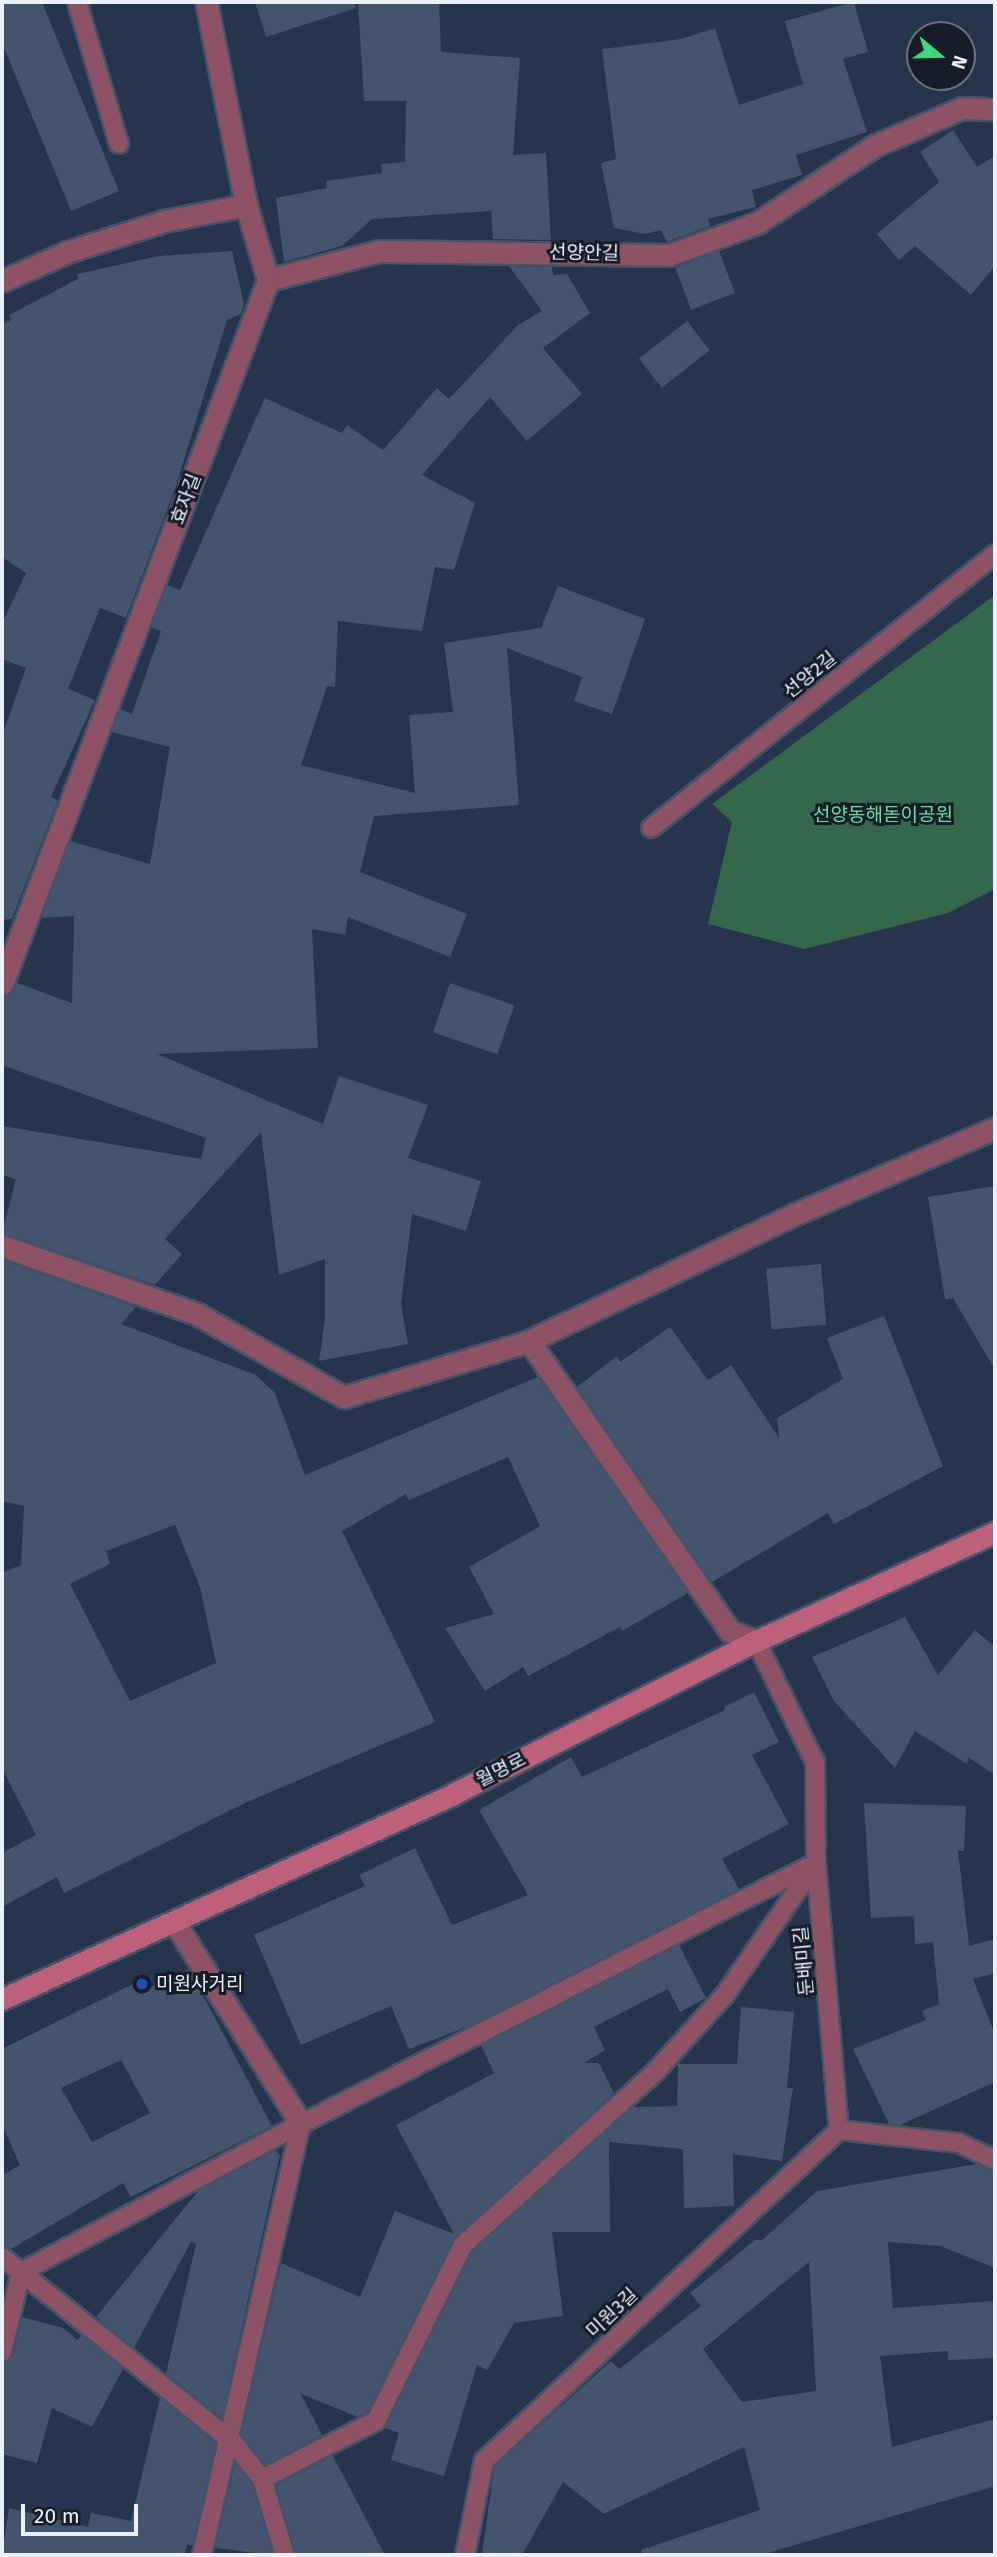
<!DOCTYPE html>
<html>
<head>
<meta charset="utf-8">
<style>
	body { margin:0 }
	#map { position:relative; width:997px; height:2557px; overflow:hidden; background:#26354d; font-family:"Fira Sans","Noto Sans KR",sans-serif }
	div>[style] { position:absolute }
	.green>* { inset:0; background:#33684b }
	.building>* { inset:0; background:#44536e; transform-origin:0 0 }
	.roads { filter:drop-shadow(2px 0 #455369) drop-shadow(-2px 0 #455369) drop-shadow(0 2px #455369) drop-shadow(0 -2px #455369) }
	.lane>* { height:18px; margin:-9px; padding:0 9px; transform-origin:9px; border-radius:9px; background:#8d5263 }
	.street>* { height:21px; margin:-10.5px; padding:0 10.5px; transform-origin:10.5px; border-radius:10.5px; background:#8d5263 }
	.secondary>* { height:21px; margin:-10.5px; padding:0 10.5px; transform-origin:10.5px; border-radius:10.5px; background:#bd607c }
	.dots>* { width:19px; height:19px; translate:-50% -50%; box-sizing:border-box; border:4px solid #161c28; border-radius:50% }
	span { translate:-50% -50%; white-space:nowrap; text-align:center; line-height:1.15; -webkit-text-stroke:6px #161c28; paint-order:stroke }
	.street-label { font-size:19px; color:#eaf2ff }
	.park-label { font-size:19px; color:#60e29e }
	.poi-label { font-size:19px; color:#eaf2ff }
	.left { translate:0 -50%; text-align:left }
	.frame { position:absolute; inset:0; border:4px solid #eaf2ff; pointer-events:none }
	.north { position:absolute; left:906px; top:21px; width:70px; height:70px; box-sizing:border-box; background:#161c28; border:2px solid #6b727e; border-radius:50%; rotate:109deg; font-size:19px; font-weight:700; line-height:28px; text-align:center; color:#eaf2ff }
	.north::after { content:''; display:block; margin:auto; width:24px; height:32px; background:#40d77c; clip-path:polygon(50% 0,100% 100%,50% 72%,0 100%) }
	.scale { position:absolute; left:21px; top:2504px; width:117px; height:32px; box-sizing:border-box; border:4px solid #eaf2ff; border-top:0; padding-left:9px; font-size:21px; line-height:24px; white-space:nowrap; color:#eaf2ff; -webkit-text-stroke:5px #161c28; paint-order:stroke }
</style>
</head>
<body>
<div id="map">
	<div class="green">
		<div style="clip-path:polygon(995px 595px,995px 889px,948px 913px,804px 949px,708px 924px,732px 822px,712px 804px)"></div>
	</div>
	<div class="building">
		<div style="clip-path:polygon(2px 2px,42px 2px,119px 191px,71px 211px,2px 43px)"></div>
		<div style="clip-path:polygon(255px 2px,355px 2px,356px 8px,266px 37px)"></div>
		<div style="clip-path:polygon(358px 2px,439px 2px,441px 52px,520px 58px,513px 155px,546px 153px,551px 240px,493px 239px,491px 211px,372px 219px,342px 246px,284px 262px,276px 198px,327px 188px,326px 181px,382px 173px,381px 164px,405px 162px,406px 101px,364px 101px)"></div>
		<div style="clip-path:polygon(854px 2px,868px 52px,843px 59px,867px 132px,796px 155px,802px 175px,752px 190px,756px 207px,708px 219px,710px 226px,667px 242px,661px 230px,645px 234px,614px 228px,601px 163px,616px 159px,602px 49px,681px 39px,715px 28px,739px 105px,803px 84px,785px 21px)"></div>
		<div style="clip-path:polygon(953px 130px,977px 167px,995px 156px,995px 266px,971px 295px,915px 246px,899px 260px,877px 234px,939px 182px,920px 152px)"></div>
		<div style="clip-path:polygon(232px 251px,244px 305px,241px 314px,227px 320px,176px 486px,126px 618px,100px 608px,68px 689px,95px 700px,51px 797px,58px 800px,12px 919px,2px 920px,2px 736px,26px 668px,2px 659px,2px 623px,26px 573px,2px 557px,2px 324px,11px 320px,9px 315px,78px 279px,77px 274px,159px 256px)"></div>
		<div style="left:719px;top:251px;width:45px;height:47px;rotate:69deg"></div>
		<div style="clip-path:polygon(509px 266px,552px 267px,553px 275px,567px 274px,590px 313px,543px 348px,582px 394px,527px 441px,490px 397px,422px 475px,475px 503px,454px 570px,435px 567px,422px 631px,338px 621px,335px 687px,327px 686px,301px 765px,415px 793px,409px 715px,453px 712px,444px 643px,541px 628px,558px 586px,645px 619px,612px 714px,574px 701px,582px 677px,507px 648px,519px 805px,374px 816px,360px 872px,467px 914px,450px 957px,348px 917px,345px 935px,312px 929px,318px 1048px,157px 1054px,323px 1124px,339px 1076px,428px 1105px,408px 1158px,481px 1181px,466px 1231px,412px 1214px,401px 1304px,408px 1344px,319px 1361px,325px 1318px,325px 1259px,279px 1275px,261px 1132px,165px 1239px,182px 1254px,155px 1285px,2px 1233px,16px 1179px,2px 1175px,2px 1126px,201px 1159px,206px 1138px,2px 1065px,2px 997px,11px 994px,17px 983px,72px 1003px,74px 916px,41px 918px,70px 841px,150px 864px,170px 747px,111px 732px,120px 709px,132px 714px,161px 631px,151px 627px,167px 585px,180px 590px,265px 398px,342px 433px,347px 425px,383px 450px,437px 388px,449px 399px,518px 325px,542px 311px)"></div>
		<div style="left:687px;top:321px;width:37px;height:61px;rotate:52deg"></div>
		<div style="left:450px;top:983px;width:68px;height:52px;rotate:19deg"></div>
		<div style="clip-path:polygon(995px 1186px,995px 1370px,953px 1298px,945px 1299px,928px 1197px)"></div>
		<div style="clip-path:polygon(evenodd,2px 1260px,136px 1307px,121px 1324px,256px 1375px,275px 1393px,305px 1475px,538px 1377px,688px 1593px,622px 1631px,620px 1627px,528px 1676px,523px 1667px,485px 1691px,445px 1628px,494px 1614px,469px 1567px,540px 1526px,508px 1457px,409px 1500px,406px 1494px,342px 1531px,435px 1722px,247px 1802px,64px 1893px,57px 1877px,2px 1907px,2px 1853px,36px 1835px,2px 1768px,2px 1573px,21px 1565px,24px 1506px,2px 1501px,2px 1260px,175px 1525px,200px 1587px,216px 1663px,130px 1701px,70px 1584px,110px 1564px,106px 1551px,175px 1525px)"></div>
		<div style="left:821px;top:1264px;width:61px;height:55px;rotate:85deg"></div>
		<div style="clip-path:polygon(884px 1316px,943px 1466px,834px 1524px,828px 1513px,712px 1582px,577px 1387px,617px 1356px,620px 1362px,670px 1327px,708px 1380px,731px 1365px,779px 1438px,777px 1418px,843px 1379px,827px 1338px)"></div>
		<div style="clip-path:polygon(905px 1617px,938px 1675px,975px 1630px,995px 1647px,995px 1775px,968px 1757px,967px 1764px,915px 1731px,895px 1768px,834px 1701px,812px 1657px)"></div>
		<div style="clip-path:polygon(754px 1692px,779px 1742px,752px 1755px,789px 1824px,722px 1859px,739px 1889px,472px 2025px,409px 2049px,391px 2006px,301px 2045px,254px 1935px,365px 1886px,359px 1875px,415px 1848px,452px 1925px,528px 1895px,479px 1810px,571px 1757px,582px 1777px,725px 1710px,724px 1707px)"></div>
		<div style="clip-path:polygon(864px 1803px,966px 1806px,964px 1851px,958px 1851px,969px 1946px,995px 1939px,995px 1973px,973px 1979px,995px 2034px,995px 2082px,900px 2125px,889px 2124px,853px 2049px,926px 2020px,922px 2011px,939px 2004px,933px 1942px,915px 1944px,914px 1916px,871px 1918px)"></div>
		<div style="clip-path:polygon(679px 1945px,706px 1998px,680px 2012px,668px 1989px,594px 2027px,605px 2050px,584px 2063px,599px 2063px,614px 2093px,455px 2237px,367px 2413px,358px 2417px,301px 2394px,322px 2435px,265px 2465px,241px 2434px,281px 2263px,360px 2297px,395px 2211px,454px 2234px,396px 2125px,494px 2073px,481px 2045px)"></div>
		<div style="clip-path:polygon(evenodd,189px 1969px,272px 2126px,131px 2197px,123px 2183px,11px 2249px,2px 2246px,2px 2175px,20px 2165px,2px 2125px,2px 2049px,137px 1982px,142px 1991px,189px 1969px,121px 2060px,150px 2113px,92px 2142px,61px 2088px,121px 2060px)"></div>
		<div style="clip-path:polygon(741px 2007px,794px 2012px,787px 2088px,793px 2088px,782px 2161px,733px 2154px,734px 2206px,684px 2208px,683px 2149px,609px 2142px,610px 2232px,552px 2232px,563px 2316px,514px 2323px,487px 2370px,477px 2365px,444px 2476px,391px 2460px,399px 2433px,385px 2428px,472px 2252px,633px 2107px,677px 2106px,678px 2064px,737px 2064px)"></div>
		<div style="clip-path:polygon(276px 2150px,280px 2155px,222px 2418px,166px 2373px,196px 2244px,191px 2242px,134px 2348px,96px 2317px,198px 2191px)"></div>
		<div style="clip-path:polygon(evenodd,977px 2164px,995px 2171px,995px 2268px,940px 2246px,888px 2242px,893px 2308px,995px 2301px,995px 2358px,948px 2360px,948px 2351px,880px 2356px,892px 2447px,995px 2419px,995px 2486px,761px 2555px,642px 2555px,641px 2550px,760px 2510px,744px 2447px,604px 2514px,563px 2482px,522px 2555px,482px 2555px,494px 2467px,611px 2361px,619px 2369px,701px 2306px,690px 2293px,755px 2240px,762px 2240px,817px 2191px,977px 2164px,809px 2262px,816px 2391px,742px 2402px,703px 2349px,809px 2262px)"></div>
		<div style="clip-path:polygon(22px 2317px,63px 2328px,78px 2340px,81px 2335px,123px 2369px,92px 2427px,52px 2408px,37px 2463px,2px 2454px,2px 2363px,13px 2355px)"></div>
		<div style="clip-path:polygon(160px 2398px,216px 2443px,193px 2545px,187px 2545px,184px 2555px,2px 2555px,9px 2508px,88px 2527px,91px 2513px,131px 2521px)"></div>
		<div style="clip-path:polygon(333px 2456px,385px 2555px,296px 2555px,276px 2485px)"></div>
		<div style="clip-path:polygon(235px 2463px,252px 2484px,273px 2555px,215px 2548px)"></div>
	</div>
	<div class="roads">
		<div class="lane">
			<div style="left:77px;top:2px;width:148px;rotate:73.5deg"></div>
			<div style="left:651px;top:828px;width:440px;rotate:-38.5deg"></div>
			<div style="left:756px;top:1641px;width:135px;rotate:64deg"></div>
			<div style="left:815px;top:1762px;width:101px;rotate:89.4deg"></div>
			<div style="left:816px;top:1863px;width:268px;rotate:85.1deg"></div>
			<div style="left:839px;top:2130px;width:121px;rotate:6.2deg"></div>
			<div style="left:959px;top:2143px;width:40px;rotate:25deg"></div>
			<div style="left:2px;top:2257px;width:295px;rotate:38.7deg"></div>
			<div style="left:232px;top:2441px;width:48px;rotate:51.7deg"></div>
			<div style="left:262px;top:2479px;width:79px;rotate:73.2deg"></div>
			<div style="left:2px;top:2352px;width:82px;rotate:-76.6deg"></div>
			<div style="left:21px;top:2272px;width:317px;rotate:-27.9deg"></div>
			<div style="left:301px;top:2124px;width:577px;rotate:-26.88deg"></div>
			<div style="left:262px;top:2479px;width:128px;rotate:-27deg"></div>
			<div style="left:376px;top:2421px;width:196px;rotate:-63.7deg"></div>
			<div style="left:463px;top:2245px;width:258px;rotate:-42deg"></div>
			<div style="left:655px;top:2072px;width:103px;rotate:-47.8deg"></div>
			<div style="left:724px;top:1996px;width:158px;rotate:-55.3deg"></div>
			<div style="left:202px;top:2555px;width:442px;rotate:-77.1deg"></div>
			<div style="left:465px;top:2555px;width:96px;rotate:-78.6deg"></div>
			<div style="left:484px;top:2461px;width:485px;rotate:-43deg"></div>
		</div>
		<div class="street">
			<div style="left:268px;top:280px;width:115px;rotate:-14.6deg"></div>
			<div style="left:379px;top:251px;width:290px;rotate:0.8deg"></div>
			<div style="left:669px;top:255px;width:94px;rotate:-20deg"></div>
			<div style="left:757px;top:223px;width:140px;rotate:-33.3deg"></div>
			<div style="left:874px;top:146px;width:96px;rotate:-23.4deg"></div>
			<div style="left:962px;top:108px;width:33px;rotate:2deg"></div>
			<div style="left:2px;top:281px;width:71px;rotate:-24deg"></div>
			<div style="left:67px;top:252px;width:102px;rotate:-17.7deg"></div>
			<div style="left:164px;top:221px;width:84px;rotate:-11deg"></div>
			<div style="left:2px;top:984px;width:753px;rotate:-69.3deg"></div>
			<div style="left:268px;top:280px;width:78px;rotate:-106.3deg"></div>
			<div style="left:246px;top:205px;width:207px;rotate:-101.1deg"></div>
			<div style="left:2px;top:1246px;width:207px;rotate:19.2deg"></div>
			<div style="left:197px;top:1314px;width:169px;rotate:29.5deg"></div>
			<div style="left:344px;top:1397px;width:193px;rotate:-16.8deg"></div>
			<div style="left:529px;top:1341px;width:293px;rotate:-25.5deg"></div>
			<div style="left:793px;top:1215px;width:220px;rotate:-23.3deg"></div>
			<div style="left:529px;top:1341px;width:353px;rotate:55.3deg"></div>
			<div style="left:730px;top:1631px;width:28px;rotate:21deg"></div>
			<div style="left:175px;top:1923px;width:237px;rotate:57.9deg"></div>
		</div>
		<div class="secondary">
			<div style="left:2px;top:1999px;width:495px;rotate:-24.4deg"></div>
			<div style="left:453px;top:1794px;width:339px;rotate:-26.8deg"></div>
			<div style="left:756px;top:1641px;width:263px;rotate:-24.5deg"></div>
		</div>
	</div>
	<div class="dots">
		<div style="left:142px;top:1984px;background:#1a4fb4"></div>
	</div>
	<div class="street-label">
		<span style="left:584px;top:253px;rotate:1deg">선양안길</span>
		<span style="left:186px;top:499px;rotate:-69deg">효자길</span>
		<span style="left:810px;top:675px;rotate:-39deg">선양2길</span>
		<span style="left:501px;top:1770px;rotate:-27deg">월명로</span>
		<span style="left:804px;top:1961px;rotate:-95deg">둔배미길</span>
		<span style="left:612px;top:2313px;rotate:-43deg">미원3길</span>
	</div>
	<div class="park-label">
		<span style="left:883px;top:815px">선양동해돋이공원</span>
	</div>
	<div class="poi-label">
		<span class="left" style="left:156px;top:1984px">미원사거리</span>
	</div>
	<div class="frame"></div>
	<div class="north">N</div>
	<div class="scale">20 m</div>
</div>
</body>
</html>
